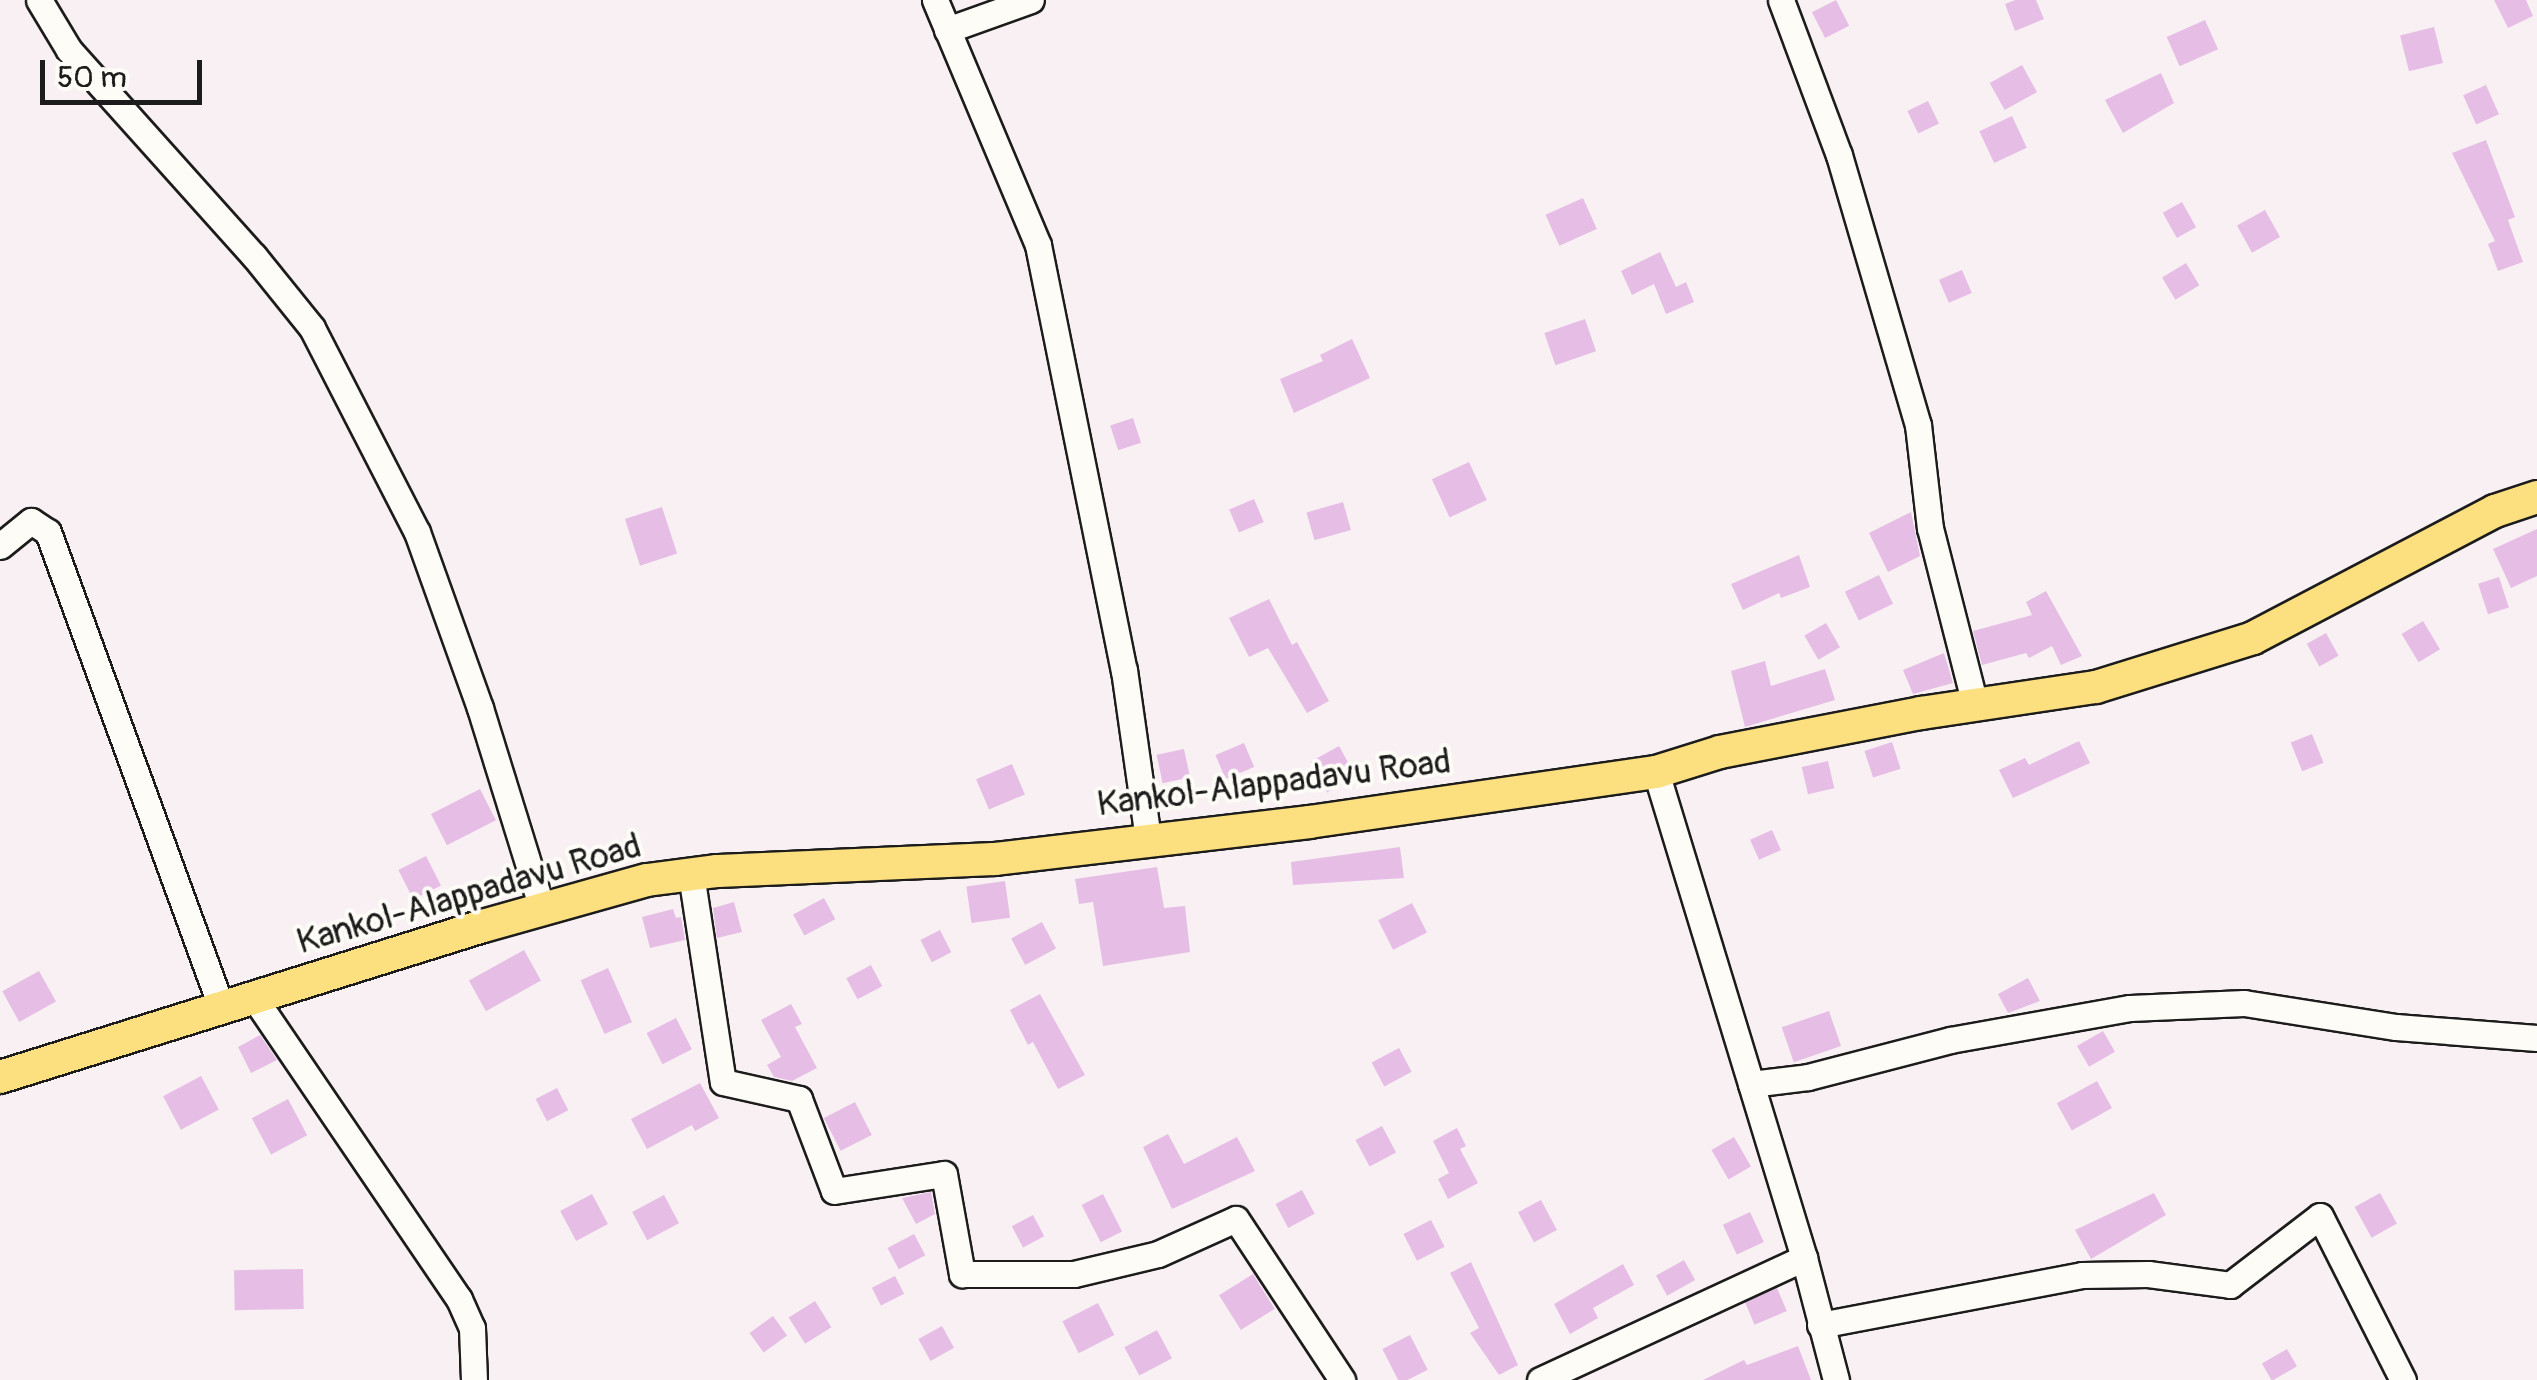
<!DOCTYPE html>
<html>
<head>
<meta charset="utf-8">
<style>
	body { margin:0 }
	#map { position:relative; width:2537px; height:1380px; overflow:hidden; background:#f8f0f3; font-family:Pangolin,sans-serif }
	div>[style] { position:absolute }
	.building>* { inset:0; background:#e6bee5; transform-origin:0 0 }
	.roads { filter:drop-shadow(2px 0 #1c1c1c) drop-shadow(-2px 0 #1c1c1c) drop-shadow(0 2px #1c1c1c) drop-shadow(0 -2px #1c1c1c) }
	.minor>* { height:25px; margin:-12.5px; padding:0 12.5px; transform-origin:12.5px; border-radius:12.5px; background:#fdfcf7 }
	.major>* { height:32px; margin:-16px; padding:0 16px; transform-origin:16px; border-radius:16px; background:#fce080 }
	span { translate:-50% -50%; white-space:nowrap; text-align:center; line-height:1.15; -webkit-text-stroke:8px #fdfcf7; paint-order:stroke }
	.street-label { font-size:35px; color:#1c1c1c }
	.scale { position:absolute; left:40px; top:60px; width:162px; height:45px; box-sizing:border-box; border:5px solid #1c1c1c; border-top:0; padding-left:12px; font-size:30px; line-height:35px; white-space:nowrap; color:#1c1c1c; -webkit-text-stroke:8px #fdfcf7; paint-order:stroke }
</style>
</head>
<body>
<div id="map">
	<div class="building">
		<div style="left:1836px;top:0;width:29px;height:27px;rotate:63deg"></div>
		<div style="clip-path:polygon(2015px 0,2036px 0,2044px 19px,2015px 31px,2005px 4px)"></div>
		<div style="clip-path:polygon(2494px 0,2526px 0,2533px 16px,2508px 28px)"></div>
		<div style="left:2205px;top:20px;width:32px;height:42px;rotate:66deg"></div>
		<div style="left:2434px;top:27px;width:37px;height:35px;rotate:76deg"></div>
		<div style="left:2022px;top:65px;width:31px;height:37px;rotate:61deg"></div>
		<div style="clip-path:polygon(2161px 73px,2174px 103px,2123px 133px,2105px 100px)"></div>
		<div style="left:2486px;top:85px;width:32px;height:25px;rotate:66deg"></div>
		<div style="left:1928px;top:101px;width:25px;height:23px;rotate:64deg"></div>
		<div style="left:2012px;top:116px;width:35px;height:36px;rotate:65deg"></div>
		<div style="clip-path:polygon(2486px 140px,2515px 217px,2508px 220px,2523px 262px,2498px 271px,2488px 244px,2495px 241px,2452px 153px)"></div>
		<div style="left:1583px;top:198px;width:34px;height:41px;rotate:66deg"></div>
		<div style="left:2182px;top:202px;width:29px;height:22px;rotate:61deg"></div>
		<div style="left:2265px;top:210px;width:31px;height:32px;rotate:61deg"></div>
		<div style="clip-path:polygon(1660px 252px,1676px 287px,1686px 282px,1694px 302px,1666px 314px,1654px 284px,1632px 295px,1621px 271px)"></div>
		<div style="left:2186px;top:263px;width:26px;height:28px;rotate:59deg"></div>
		<div style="left:1962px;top:270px;width:25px;height:25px;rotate:67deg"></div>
		<div style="left:1585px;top:319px;width:34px;height:43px;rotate:71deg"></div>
		<div style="clip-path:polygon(1352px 339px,1370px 378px,1294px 413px,1280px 379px,1323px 361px,1320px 355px)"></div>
		<div style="left:1133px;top:418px;width:26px;height:24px;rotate:72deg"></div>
		<div style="left:1469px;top:462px;width:42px;height:41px;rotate:65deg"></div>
		<div style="left:1254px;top:499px;width:25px;height:27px;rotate:67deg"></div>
		<div style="left:1343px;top:502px;width:29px;height:38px;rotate:74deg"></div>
		<div style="left:662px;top:507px;width:49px;height:39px;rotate:72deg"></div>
		<div style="clip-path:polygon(1911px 512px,1920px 556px,1888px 572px,1869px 533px)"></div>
		<div style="clip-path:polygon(2537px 529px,2537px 576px,2511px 588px,2493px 549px)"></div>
		<div style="clip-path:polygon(1799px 555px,1810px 587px,1781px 598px,1779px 593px,1743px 610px,1731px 584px)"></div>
		<div style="left:1879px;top:575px;width:32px;height:38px;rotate:64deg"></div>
		<div style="left:2499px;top:577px;width:32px;height:22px;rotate:72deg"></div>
		<div style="clip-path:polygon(2046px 591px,2082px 656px,2061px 665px,2052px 646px,2029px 658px,2026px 653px,1982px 665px,1973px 631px,2032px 615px,2026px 602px)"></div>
		<div style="clip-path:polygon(1269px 599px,1292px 645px,1297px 642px,1329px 701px,1307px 713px,1268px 648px,1249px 657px,1229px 618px)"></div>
		<div style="left:2423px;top:621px;width:33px;height:25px;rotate:59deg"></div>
		<div style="left:1826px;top:623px;width:28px;height:25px;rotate:60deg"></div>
		<div style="left:2326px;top:633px;width:26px;height:22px;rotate:61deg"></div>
		<div style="clip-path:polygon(1944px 653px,1953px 683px,1913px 694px,1903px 670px)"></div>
		<div style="clip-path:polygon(1765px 661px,1771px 686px,1825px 669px,1835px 700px,1745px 727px,1731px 671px)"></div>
		<div style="left:2312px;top:734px;width:31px;height:23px;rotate:68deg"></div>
		<div style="clip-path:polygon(2079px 741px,2090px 763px,2013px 798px,1999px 770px,2025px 758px,2029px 765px)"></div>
		<div style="left:1892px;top:742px;width:28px;height:29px;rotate:72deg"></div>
		<div style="left:1244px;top:743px;width:26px;height:31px;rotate:67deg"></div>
		<div style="left:1339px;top:746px;width:35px;height:33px;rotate:61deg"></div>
		<div style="left:1184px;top:749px;width:29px;height:28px;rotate:78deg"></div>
		<div style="left:1828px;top:761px;width:28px;height:27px;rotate:77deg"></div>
		<div style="left:1012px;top:764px;width:33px;height:39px;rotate:67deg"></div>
		<div style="left:480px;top:789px;width:35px;height:55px;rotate:63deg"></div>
		<div style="left:1772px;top:830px;width:22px;height:24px;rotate:66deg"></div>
		<div style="clip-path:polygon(1400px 847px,1404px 878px,1293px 885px,1291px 862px)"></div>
		<div style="left:426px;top:856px;width:33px;height:31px;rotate:63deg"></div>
		<div style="clip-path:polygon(1157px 867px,1164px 908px,1185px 906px,1190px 952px,1103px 966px,1093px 902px,1079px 904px,1075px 879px)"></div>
		<div style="left:1005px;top:881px;width:37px;height:39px;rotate:82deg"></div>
		<div style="left:824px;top:898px;width:24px;height:35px;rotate:62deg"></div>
		<div style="clip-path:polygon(734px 902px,742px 932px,717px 938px,713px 908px)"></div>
		<div style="left:1412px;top:903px;width:33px;height:38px;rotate:63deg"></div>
		<div style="clip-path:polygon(673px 909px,676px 918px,681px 917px,685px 940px,650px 948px,642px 917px)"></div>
		<div style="left:1042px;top:922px;width:30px;height:35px;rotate:62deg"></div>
		<div style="left:940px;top:930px;width:25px;height:22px;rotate:63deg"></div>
		<div style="left:524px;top:950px;width:35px;height:63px;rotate:61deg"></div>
		<div style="left:871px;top:965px;width:24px;height:28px;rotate:62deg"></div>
		<div style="left:608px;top:968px;width:59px;height:30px;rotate:66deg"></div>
		<div style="left:39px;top:971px;width:35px;height:42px;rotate:61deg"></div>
		<div style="clip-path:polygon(2028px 978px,2040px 1001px,2008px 1013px,1998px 994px)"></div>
		<div style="clip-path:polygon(1040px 994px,1085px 1075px,1058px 1089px,1033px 1042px,1028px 1045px,1010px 1010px)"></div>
		<div style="clip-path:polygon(791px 1004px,802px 1024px,795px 1027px,817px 1068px,792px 1081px,774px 1077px,767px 1065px,781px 1057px,761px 1020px)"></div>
		<div style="left:1829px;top:1011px;width:37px;height:50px;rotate:71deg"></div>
		<div style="left:676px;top:1018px;width:35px;height:33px;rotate:63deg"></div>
		<div style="left:2103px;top:1031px;width:24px;height:30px;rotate:60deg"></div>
		<div style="clip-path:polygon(260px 1035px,277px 1060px,251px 1073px,238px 1047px)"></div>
		<div style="left:1399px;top:1048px;width:27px;height:31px;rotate:62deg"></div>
		<div style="left:201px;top:1076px;width:38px;height:43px;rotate:62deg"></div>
		<div style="left:2097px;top:1081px;width:31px;height:46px;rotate:61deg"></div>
		<div style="clip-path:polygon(700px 1083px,719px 1118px,695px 1131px,692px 1125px,647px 1149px,631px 1119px)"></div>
		<div style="left:557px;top:1088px;width:25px;height:24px;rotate:63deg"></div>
		<div style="left:288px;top:1099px;width:41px;height:41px;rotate:62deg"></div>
		<div style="left:855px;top:1102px;width:37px;height:35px;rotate:63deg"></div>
		<div style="left:1382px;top:1126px;width:30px;height:30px;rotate:62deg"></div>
		<div style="clip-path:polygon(1457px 1128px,1466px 1146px,1460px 1149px,1478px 1183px,1448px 1199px,1438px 1179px,1449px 1173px,1433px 1141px)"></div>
		<div style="clip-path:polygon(1168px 1134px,1184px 1164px,1237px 1137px,1255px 1171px,1172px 1209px,1143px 1147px)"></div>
		<div style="left:1734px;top:1137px;width:34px;height:26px;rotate:60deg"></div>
		<div style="left:1302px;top:1190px;width:27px;height:30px;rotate:62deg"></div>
		<div style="clip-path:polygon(931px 1192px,935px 1214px,916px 1224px,902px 1198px)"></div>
		<div style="clip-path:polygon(2154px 1193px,2166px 1215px,2091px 1259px,2075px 1230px)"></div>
		<div style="left:2380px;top:1193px;width:35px;height:29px;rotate:61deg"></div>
		<div style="left:592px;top:1194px;width:34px;height:36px;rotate:62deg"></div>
		<div style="left:1103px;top:1194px;width:42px;height:24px;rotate:63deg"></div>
		<div style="left:664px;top:1195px;width:32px;height:36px;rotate:62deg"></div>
		<div style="left:1541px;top:1200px;width:34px;height:26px;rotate:62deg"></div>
		<div style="left:1750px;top:1212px;width:33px;height:30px;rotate:65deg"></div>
		<div style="left:1033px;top:1215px;width:24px;height:24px;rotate:62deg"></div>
		<div style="left:1431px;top:1220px;width:30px;height:31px;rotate:63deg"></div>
		<div style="left:914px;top:1234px;width:24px;height:30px;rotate:62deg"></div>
		<div style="left:1684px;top:1260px;width:23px;height:32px;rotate:61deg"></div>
		<div style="clip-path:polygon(1471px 1262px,1518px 1365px,1499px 1375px,1470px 1333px,1479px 1328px,1450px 1273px)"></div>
		<div style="clip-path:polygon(1623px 1264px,1634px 1285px,1593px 1308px,1598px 1318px,1570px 1334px,1554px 1304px)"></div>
		<div style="left:303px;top:1269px;width:40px;height:69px;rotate:89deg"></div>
		<div style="left:1253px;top:1274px;width:41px;height:40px;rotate:58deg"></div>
		<div style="left:895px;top:1276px;width:20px;height:26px;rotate:63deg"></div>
		<div style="left:1777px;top:1288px;width:25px;height:35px;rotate:67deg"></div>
		<div style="left:815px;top:1301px;width:31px;height:31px;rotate:58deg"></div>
		<div style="left:1098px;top:1303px;width:36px;height:40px;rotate:63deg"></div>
		<div style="left:773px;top:1316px;width:24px;height:29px;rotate:54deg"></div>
		<div style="left:942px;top:1326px;width:25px;height:27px;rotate:61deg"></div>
		<div style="left:1157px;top:1330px;width:32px;height:37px;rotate:62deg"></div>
		<div style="left:1410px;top:1335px;width:39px;height:31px;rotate:63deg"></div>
		<div style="clip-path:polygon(1798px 1346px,1811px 1380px,1703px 1380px,1744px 1360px,1747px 1365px)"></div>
		<div style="left:2287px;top:1349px;width:20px;height:29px;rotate:60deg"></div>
	</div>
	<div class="roads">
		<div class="minor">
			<div style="left:39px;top:0;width:58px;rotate:59deg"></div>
			<div style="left:69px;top:50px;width:277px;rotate:48.1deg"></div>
			<div style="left:254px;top:256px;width:92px;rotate:51.1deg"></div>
			<div style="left:312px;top:328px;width:229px;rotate:62.8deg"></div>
			<div style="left:417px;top:532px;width:187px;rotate:70.3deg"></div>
			<div style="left:480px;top:708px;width:209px;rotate:72.8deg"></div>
			<div style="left:935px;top:0;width:266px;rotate:67.2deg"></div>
			<div style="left:1038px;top:245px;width:434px;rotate:78.6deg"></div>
			<div style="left:1124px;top:670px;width:171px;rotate:81.9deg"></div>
			<div style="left:1781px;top:0;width:165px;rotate:69.5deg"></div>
			<div style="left:1839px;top:155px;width:281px;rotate:73.7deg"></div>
			<div style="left:1918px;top:425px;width:104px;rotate:83.4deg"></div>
			<div style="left:1930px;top:528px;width:183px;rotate:75.7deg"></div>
			<div style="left:947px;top:30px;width:89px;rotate:-19.7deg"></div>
			<div style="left:0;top:546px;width:40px;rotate:-39deg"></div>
			<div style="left:31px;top:521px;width:20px;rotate:33deg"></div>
			<div style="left:48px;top:532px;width:508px;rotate:69.96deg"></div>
			<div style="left:1656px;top:772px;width:508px;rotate:73.06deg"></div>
			<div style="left:1804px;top:1258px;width:126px;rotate:75.3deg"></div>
			<div style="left:691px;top:874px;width:210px;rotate:81.3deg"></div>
			<div style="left:723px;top:1082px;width:78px;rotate:12.6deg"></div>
			<div style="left:799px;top:1099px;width:98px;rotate:69.2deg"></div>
			<div style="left:834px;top:1191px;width:111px;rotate:-8.8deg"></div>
			<div style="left:944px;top:1174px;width:102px;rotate:79.8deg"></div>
			<div style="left:962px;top:1274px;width:112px"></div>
			<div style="left:1074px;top:1274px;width:86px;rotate:-13.4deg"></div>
			<div style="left:1158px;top:1254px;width:85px;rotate:-24.2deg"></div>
			<div style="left:1236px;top:1219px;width:193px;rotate:56.6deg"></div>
			<div style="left:255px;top:999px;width:363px;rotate:55.8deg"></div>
			<div style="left:459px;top:1299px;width:32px;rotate:66deg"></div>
			<div style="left:472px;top:1328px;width:52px;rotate:87.8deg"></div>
			<div style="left:1751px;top:1084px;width:57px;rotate:-7deg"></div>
			<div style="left:1808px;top:1077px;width:147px;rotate:-14.6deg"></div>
			<div style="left:1950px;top:1040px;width:183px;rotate:-10.1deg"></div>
			<div style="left:2130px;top:1008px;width:114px;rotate:-2.5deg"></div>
			<div style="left:2244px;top:1003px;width:154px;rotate:9deg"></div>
			<div style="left:2396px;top:1027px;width:141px;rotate:4.5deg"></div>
			<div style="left:1820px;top:1325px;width:267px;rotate:-10.8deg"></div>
			<div style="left:2082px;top:1275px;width:66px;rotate:-0.9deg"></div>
			<div style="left:2148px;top:1274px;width:83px;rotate:7.6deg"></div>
			<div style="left:2230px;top:1285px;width:113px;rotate:-37.5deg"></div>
			<div style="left:2320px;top:1216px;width:184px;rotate:63.2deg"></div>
			<div style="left:1540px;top:1380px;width:291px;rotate:-24.8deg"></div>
		</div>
		<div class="major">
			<div style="left:0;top:1077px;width:506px;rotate:-17.36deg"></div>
			<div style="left:483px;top:926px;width:170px;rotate:-15.7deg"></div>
			<div style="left:647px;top:880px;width:71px;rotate:-7.3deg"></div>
			<div style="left:717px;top:871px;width:278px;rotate:-2.5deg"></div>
			<div style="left:995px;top:859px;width:316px;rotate:-6.7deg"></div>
			<div style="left:1309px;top:822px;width:351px;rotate:-8.2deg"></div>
			<div style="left:1656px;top:772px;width:67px;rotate:-17.4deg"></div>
			<div style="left:1720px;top:752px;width:205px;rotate:-11deg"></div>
			<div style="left:1921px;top:713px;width:177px;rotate:-8.5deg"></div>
			<div style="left:2096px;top:687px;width:164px;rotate:-17.3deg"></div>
			<div style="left:2253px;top:638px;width:273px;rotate:-27.7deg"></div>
			<div style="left:2495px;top:511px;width:44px;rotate:-18.4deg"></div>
		</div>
	</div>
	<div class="street-label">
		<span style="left:1274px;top:783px;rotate:-7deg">Kankol-Alappadavu Road</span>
		<span style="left:469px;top:894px;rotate:-16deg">Kankol-Alappadavu Road</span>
	</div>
	<div class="scale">50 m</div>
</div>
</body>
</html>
